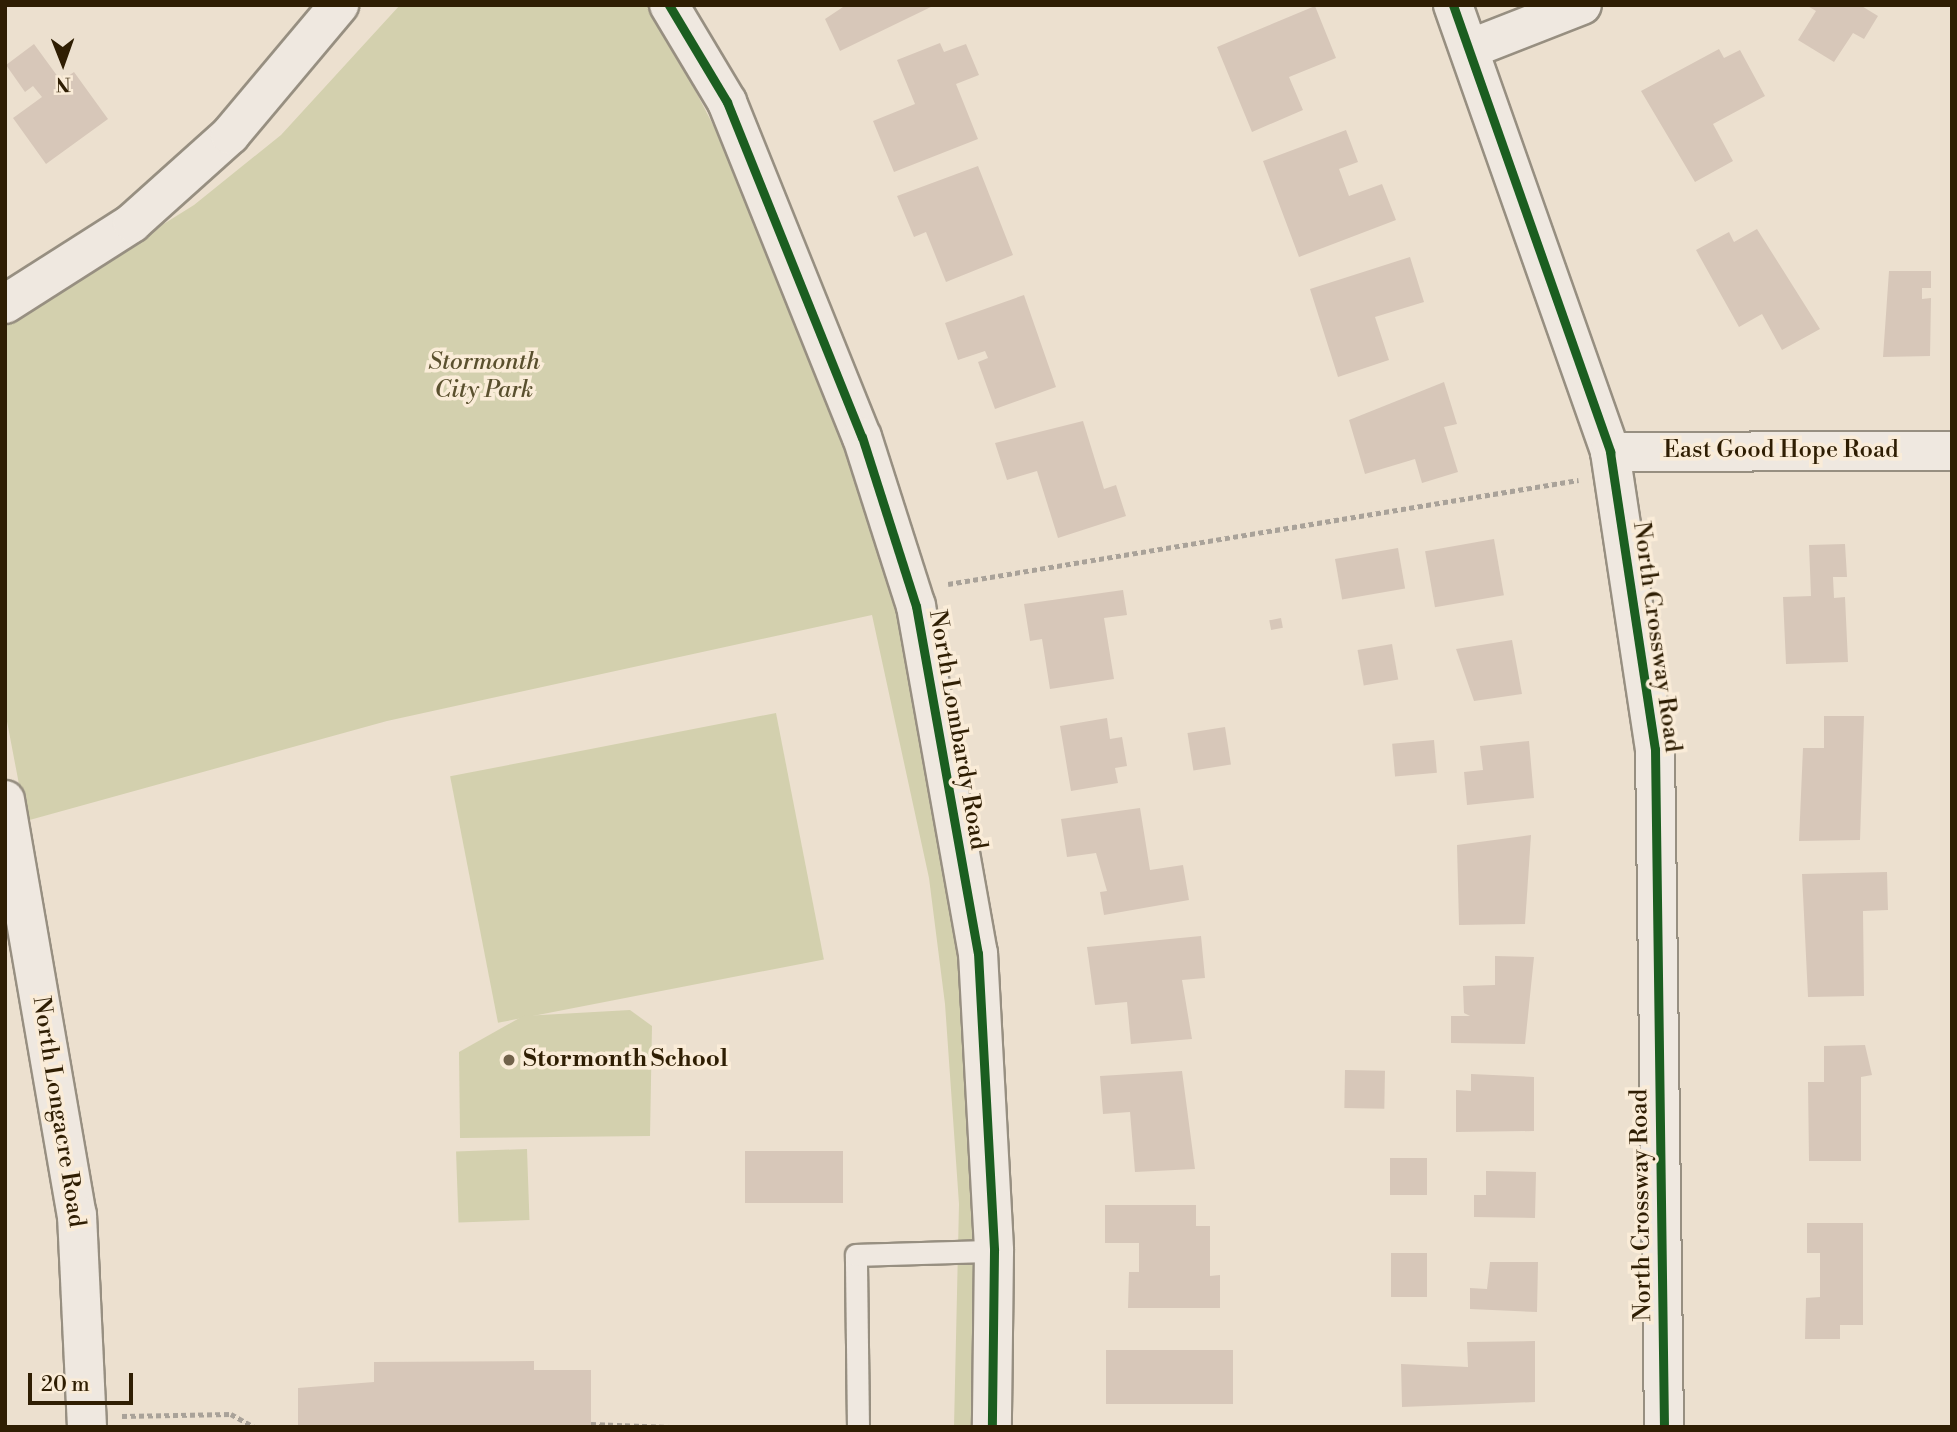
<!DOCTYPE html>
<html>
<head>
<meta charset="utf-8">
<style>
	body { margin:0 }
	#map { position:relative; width:1957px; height:1432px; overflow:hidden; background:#ece0cf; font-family:"Libre Bodoni",serif }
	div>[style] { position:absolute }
	.green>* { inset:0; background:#d3d0ae; transform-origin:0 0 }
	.building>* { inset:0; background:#d7c7b9; transform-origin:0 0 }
	.path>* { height:4.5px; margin-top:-2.25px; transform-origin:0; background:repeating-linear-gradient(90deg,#a9a299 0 5px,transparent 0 8.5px) }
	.roads { filter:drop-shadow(2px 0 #978f81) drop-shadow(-2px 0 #978f81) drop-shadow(0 2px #978f81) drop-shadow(0 -2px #978f81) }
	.service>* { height:21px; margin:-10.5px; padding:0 10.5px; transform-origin:10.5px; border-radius:10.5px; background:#efe8e0 }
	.minor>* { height:38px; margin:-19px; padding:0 19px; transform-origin:19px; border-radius:19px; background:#efe8e0 }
	.cycleway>* { height:9px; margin:-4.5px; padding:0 4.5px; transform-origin:4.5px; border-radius:4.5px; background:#1b5e20 }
	.dots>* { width:19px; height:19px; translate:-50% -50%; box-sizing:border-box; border:4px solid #faecd8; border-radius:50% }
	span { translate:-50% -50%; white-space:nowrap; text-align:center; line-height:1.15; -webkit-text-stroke:7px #faecd8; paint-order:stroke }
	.park-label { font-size:24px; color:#5a502e; font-style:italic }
	.street-label { font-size:24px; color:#2f1e03 }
	.poi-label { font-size:24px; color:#2f1e03; font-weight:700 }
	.left { translate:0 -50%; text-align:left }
	.frame { position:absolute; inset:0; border:7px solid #2f1e03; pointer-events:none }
	.north { position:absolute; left:28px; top:28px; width:70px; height:70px; -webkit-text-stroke:5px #faecd8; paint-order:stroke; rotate:179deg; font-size:19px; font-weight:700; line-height:28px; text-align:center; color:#2f1e03 }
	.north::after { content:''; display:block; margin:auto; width:24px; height:32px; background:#2f1e03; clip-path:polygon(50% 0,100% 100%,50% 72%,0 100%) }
	.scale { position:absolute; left:28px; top:1373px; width:105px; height:32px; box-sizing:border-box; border:4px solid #2f1e03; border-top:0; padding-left:9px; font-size:21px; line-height:24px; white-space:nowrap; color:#2f1e03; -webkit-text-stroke:5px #faecd8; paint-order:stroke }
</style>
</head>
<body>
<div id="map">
	<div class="green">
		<div style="clip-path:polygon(400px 5px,651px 5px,740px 177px,810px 336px,906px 645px,960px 955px,973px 1184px,973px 1427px,954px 1427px,959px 1204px,945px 1004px,929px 878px,872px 615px,387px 721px,26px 821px,5px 711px,5px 323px,194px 205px,281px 135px)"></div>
		<div style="left:776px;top:713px;width:251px;height:332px;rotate:79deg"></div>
		<div style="clip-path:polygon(630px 1010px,652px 1026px,650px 1136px,460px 1138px,459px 1052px,523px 1016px)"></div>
		<div style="left:527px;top:1149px;width:71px;height:71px;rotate:88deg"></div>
	</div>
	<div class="building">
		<div style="clip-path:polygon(935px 5px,840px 51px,825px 19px,846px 5px)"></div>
		<div style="clip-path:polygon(1806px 5px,1860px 5px,1878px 16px,1864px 39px,1853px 33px,1834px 62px,1798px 40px,1816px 11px)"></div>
		<div style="clip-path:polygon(1315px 6px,1336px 58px,1289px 77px,1303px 110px,1252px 132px,1217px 47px)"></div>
		<div style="clip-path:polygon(940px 43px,944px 52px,966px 44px,979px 75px,956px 84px,978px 139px,894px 172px,873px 121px,915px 104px,897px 60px)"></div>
		<div style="clip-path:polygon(34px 44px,61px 81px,74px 72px,108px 119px,46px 164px,13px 118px,42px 97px,33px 86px,25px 92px,6px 65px)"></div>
		<div style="clip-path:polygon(1719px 49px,1724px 58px,1740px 50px,1765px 96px,1713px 124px,1733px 161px,1695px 182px,1641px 91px)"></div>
		<div style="clip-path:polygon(1346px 130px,1358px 162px,1339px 169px,1349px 196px,1382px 184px,1396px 220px,1299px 257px,1263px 161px)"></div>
		<div style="clip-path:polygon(978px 166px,1013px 255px,946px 282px,926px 232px,914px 237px,897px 196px)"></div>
		<div style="clip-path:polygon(1757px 229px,1820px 329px,1782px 350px,1762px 314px,1739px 327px,1696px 250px,1729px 232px,1734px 242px)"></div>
		<div style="clip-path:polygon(1410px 257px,1424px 302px,1375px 317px,1389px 360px,1338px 377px,1310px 289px)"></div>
		<div style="clip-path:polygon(1889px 271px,1931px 271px,1931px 288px,1922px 288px,1922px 299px,1931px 298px,1930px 356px,1883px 357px)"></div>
		<div style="clip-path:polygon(1024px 295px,1056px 387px,995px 409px,978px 362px,988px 358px,985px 351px,958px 360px,945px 323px)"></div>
		<div style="clip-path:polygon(1444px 382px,1457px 424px,1444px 427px,1458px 472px,1422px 483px,1415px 459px,1365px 474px,1349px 420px)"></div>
		<div style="clip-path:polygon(1083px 421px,1104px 489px,1116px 485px,1126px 516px,1058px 538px,1037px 471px,1007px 480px,995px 443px)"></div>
		<div style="left:1494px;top:539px;width:57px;height:70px;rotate:80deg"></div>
		<div style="clip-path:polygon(1845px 544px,1847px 577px,1833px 577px,1834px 598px,1845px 597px,1848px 662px,1786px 664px,1783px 597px,1811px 596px,1809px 545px)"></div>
		<div style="left:1398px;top:548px;width:41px;height:64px;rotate:80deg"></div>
		<div style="clip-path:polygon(1123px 590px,1127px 615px,1104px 618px,1114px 679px,1050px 689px,1042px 639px,1030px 641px,1024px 604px)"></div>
		<div style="left:1281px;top:618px;width:10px;height:12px;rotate:79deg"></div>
		<div style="clip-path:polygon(1512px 640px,1522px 694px,1474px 701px,1456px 649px)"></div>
		<div style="left:1392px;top:644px;width:36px;height:35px;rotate:80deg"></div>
		<div style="clip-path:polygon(1824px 716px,1864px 716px,1860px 840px,1799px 841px,1803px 748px,1824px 748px)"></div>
		<div style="clip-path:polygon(1107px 718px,1110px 739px,1122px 737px,1127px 766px,1115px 768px,1118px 783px,1071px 791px,1060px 726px)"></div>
		<div style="left:1225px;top:727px;width:38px;height:38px;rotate:81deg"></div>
		<div style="left:1434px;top:740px;width:33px;height:42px;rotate:85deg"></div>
		<div style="clip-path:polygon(1529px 741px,1534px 798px,1467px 805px,1464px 772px,1483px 770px,1480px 746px)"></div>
		<div style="clip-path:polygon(1140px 808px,1150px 870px,1183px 865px,1189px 900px,1104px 915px,1100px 892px,1107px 891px,1096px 853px,1067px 857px,1061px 819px)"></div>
		<div style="clip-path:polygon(1531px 835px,1525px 924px,1459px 925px,1457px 845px)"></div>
		<div style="clip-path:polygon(1887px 872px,1888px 910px,1863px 911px,1864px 996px,1808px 997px,1802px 874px)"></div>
		<div style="clip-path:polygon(1201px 936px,1205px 978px,1182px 980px,1192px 1039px,1131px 1044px,1127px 1002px,1095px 1005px,1087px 947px)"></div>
		<div style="clip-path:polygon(1495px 956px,1534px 957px,1525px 1044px,1451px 1043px,1451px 1016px,1470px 1016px,1464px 1013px,1463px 986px,1495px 985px)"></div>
		<div style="clip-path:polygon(1865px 1045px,1872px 1075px,1861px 1077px,1861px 1161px,1809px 1161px,1808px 1082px,1824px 1082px,1824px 1046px)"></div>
		<div style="left:1345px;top:1070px;width:40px;height:38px;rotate:1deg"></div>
		<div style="clip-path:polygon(1182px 1071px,1195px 1169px,1135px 1172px,1130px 1112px,1103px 1114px,1100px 1076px)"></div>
		<div style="clip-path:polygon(1471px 1074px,1534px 1077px,1534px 1131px,1456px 1132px,1456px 1090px,1471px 1091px)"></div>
		<div style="left:745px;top:1151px;width:98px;height:52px"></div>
		<div style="left:1390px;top:1158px;width:37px;height:37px"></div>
		<div style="clip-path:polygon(1486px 1171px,1536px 1172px,1535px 1218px,1474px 1217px,1474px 1195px,1486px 1195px)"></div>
		<div style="clip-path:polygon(1105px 1205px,1196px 1205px,1196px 1226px,1210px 1226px,1210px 1276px,1220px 1275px,1220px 1308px,1128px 1308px,1129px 1272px,1139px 1272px,1139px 1243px,1105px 1243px)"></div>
		<div style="clip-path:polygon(1807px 1223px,1863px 1223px,1863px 1325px,1840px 1325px,1840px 1339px,1805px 1339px,1806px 1298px,1820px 1297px,1820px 1253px,1807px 1253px)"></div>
		<div style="left:1391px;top:1253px;width:36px;height:44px"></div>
		<div style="clip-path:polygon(1490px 1262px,1538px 1262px,1537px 1312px,1470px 1309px,1470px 1288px,1487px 1289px)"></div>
		<div style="clip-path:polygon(1535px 1341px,1535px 1402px,1402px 1407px,1401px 1364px,1468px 1367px,1467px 1342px)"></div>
		<div style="left:1106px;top:1350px;width:127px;height:54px"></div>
		<div style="clip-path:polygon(534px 1361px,534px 1370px,591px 1370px,591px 1427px,298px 1427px,298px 1388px,374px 1382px,374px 1362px)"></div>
	</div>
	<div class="path">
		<div style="left:948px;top:584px;width:639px;rotate:-9.37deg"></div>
		<div style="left:122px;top:1416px;width:109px;rotate:-1.1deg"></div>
		<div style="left:231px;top:1414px;width:26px;rotate:29deg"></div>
		<div style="left:591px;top:1424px;width:79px;rotate:2.2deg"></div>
	</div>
	<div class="roads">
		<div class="service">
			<div style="left:858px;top:1427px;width:172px;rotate:-90.7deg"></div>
			<div style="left:856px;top:1255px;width:138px;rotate:-1.7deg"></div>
		</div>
		<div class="minor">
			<div style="left:669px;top:5px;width:113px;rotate:59.1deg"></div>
			<div style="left:727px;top:102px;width:361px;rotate:68.1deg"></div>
			<div style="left:862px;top:437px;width:177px;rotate:72.3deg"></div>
			<div style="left:916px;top:606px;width:352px;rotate:79.9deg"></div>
			<div style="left:978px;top:953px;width:298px;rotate:86.9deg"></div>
			<div style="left:994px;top:1251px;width:176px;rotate:90.7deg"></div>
			<div style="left:1453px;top:5px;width:474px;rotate:70.6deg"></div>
			<div style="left:1610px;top:452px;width:300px;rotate:81.4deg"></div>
			<div style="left:1655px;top:749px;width:678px;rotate:89.24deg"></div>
			<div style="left:1472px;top:48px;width:118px;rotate:-21.4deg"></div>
			<div style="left:5px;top:304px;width:151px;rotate:-32.5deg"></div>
			<div style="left:132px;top:223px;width:132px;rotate:-41.9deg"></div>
			<div style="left:230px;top:135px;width:170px;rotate:-50deg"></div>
			<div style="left:1610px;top:452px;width:342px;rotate:-0.2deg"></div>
			<div style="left:5px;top:800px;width:421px;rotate:80.2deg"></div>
			<div style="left:77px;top:1215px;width:212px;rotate:87.3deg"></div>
		</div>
	</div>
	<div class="cycleway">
		<div style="left:669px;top:5px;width:113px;rotate:59.1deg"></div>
		<div style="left:727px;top:102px;width:361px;rotate:68.1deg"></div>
		<div style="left:862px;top:437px;width:177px;rotate:72.3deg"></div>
		<div style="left:916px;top:606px;width:352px;rotate:79.9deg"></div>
		<div style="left:978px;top:953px;width:298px;rotate:86.9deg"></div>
		<div style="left:994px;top:1251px;width:176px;rotate:90.7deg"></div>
		<div style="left:1453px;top:5px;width:474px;rotate:70.6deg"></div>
		<div style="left:1610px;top:452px;width:300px;rotate:81.4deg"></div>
		<div style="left:1655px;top:749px;width:678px;rotate:89.24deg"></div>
	</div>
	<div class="dots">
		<div style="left:509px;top:1060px;background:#71624a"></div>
	</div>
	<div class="park-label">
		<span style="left:484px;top:377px">Stormonth<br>City Park</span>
	</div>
	<div class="street-label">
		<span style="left:1781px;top:451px">East Good Hope Road</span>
		<span style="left:1656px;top:637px;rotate:82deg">North Crossway Road</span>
		<span style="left:957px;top:730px;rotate:80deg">North Lombardy Road</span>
		<span style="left:58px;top:1112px;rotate:81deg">North Longacre Road</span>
		<span style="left:1642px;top:1205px;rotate:-91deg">North Crossway Road</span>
	</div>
	<div class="poi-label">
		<span class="left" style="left:523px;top:1060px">Stormonth School</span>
	</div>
	<div class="frame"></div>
	<div class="north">N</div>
	<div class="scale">20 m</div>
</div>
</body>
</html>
